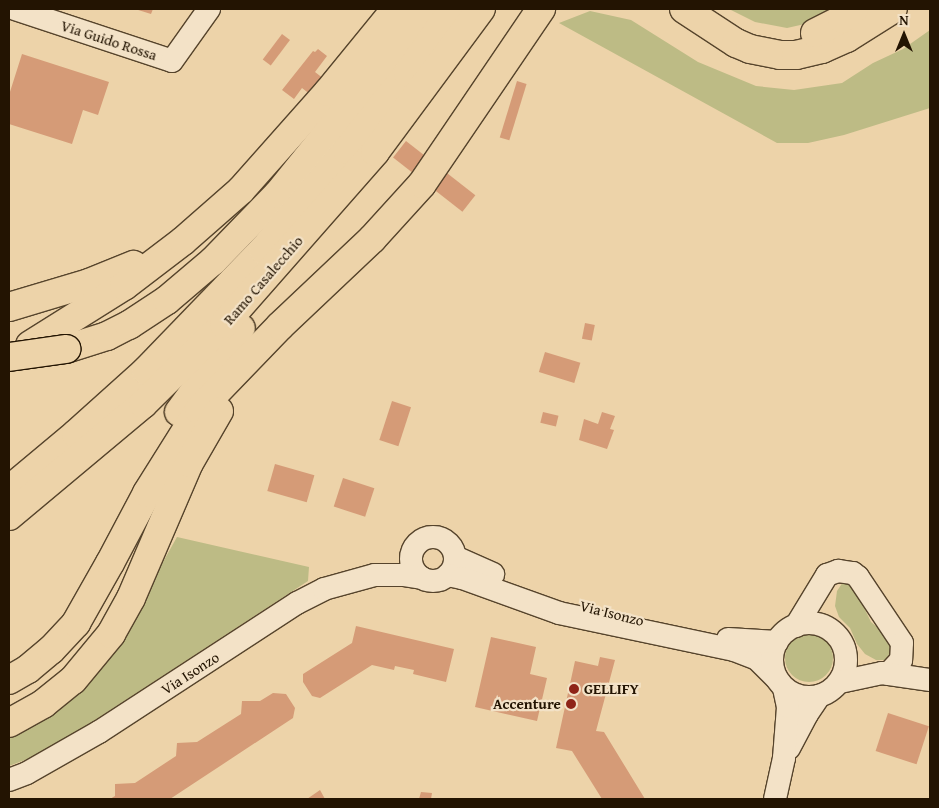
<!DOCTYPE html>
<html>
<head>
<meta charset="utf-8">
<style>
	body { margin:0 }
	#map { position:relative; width:939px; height:808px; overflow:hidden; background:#edd3a9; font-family:"Gentium Book Plus",serif }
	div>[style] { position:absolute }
	.green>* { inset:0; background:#bdbb85 }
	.round { border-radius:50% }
	.building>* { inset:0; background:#d59b77; transform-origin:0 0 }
	.roads { filter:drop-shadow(1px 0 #56442c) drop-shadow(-1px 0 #56442c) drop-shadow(0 1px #56442c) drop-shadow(0 -1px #56442c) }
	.minor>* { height:22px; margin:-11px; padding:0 11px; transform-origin:11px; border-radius:11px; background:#f3e2c7 }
	.minor>.ring { margin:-11px; padding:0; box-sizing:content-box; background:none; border:22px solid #f3e2c7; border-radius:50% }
	.highway>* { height:28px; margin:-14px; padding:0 14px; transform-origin:14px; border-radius:14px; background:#edd3a9 }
	.bridges { filter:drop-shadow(1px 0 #231402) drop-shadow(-1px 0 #231402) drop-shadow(0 1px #231402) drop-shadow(0 -1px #231402) }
	.highway-bridge>* { height:28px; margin:-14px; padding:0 14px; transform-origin:14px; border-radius:14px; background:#edd3a9 }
	.dots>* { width:14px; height:14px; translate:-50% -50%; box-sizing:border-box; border:2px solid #f3e2c7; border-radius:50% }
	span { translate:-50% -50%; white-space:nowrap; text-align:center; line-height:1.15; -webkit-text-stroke:4.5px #f3e2c7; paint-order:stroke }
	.street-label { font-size:15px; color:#231402 }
	.poi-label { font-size:15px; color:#231402; font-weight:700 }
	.left { translate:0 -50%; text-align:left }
	.right { translate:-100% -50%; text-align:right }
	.frame { position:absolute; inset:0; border:10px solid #231402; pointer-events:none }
	.north { position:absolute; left:879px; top:10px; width:50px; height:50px; -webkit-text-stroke:4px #f3e2c7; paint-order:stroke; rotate:0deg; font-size:14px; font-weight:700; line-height:20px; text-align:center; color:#231402 }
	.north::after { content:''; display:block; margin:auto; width:18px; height:22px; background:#231402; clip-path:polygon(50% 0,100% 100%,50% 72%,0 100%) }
</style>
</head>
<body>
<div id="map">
	<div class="green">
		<div style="clip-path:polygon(729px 9px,841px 9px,818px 21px,787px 28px,755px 22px)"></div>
		<div style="clip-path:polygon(590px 11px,631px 20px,698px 62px,756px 86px,794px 90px,842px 83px,873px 63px,903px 49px,930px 30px,930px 108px,844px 135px,808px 143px,777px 143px,559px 23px)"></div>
		<div style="clip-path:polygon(177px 537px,309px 567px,308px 581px,46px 752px,9px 766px,9px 732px,140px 603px)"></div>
		<div style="clip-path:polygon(843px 582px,852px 583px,871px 622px,891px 639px,895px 650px,887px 660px,876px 660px,865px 654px,857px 644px,850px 628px,839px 617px,835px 606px,837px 591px)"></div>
		<div class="round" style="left:785px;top:634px;width:48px;height:48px"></div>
	</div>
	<div class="building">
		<div style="clip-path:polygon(135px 9px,153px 9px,151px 14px)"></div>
		<div style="left:282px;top:34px;width:10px;height:32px;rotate:37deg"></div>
		<div style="clip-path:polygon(318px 49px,327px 56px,315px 72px,351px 100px,338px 116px,302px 88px,294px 99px,282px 90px,313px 51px,315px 52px)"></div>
		<div style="clip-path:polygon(22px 54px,109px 82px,98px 115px,83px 110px,72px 144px,9px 124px,9px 95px)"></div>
		<div style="left:517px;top:81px;width:10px;height:59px;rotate:17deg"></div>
		<div style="left:406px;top:141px;width:88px;height:21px;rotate:38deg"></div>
		<div style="left:585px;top:323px;width:10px;height:16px;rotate:11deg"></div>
		<div style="left:545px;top:352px;width:37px;height:21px;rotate:17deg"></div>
		<div style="left:392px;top:401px;width:20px;height:41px;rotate:18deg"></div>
		<div style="left:543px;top:412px;width:16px;height:11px;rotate:14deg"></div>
		<div style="clip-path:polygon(602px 412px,615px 416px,610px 429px,614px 430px,607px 449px,579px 440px,584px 419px,598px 424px)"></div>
		<div style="left:275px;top:464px;width:41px;height:28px;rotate:16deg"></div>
		<div style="left:343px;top:478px;width:33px;height:30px;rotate:18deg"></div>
		<div style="clip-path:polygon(356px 626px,454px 649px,446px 682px,413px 674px,414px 670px,395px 666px,394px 670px,372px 665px,320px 698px,312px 696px,303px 682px,303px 674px,352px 643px)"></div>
		<div style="clip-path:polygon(491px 637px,536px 647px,530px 674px,547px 678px,537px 721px,475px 707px)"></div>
		<div style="clip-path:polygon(600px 657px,615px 660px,596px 731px,604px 732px,645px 799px,602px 799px,572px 751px,556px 748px,575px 661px,598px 666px)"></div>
		<div style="clip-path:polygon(273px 693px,286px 694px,295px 708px,293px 718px,170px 799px,110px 799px,115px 796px,115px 784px,135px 783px,176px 756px,177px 743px,197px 742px,241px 714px,242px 701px,260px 701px)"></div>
		<div style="left:888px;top:713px;width:43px;height:40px;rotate:18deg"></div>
		<div style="clip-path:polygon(320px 790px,325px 799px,307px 799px)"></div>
		<div style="clip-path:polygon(421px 792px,432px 793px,431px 799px,419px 799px)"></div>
	</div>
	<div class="roads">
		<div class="minor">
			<div style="left:15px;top:9px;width:165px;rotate:18.3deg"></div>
			<div style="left:172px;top:61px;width:64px;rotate:-54.6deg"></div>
			<div class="ring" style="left:411px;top:537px;width:22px;height:22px"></div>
			<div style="left:455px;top:557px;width:42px;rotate:24.1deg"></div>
			<div style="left:448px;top:575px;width:14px;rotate:12deg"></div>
			<div style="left:462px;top:578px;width:103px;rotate:19.8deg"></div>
			<div style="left:559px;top:613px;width:179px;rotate:11.9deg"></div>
			<div style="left:734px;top:650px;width:25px;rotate:21deg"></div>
			<div style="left:757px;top:659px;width:27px;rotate:45deg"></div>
			<div class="ring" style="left:772px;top:623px;width:52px;height:52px"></div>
			<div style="left:796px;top:626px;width:60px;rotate:-58.7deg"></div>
			<div style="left:827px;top:575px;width:12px;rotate:-20deg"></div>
			<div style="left:838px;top:571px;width:15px;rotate:8deg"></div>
			<div style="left:853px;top:573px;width:6px;rotate:39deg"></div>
			<div style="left:858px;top:577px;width:79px;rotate:56.3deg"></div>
			<div style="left:902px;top:643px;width:17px;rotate:93deg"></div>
			<div style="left:901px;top:660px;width:19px;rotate:133deg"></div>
			<div style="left:728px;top:639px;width:49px;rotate:3.5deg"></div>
			<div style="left:840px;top:682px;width:43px;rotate:-12.1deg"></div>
			<div style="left:882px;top:673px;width:49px;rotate:8.3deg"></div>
			<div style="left:789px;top:748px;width:38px;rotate:-62deg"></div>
			<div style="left:807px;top:714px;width:22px;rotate:-56deg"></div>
			<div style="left:9px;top:780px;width:19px;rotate:-21deg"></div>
			<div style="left:27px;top:773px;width:83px;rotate:-29.7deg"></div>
			<div style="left:99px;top:732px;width:236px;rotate:-33.1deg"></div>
			<div style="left:297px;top:603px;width:30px;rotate:-27deg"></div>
			<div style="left:324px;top:589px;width:53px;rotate:-15.4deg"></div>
			<div style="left:375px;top:575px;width:28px"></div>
			<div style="left:403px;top:575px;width:19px;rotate:9deg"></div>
			<div style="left:775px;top:799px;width:42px;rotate:-77.6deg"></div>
			<div style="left:784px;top:758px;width:51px;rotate:-85.5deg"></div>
			<div style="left:788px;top:707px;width:19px;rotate:-102deg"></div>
		</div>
		<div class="highway">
			<div style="left:684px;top:9px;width:62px;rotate:33.2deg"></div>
			<div style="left:736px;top:43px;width:15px;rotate:23deg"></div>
			<div style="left:750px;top:49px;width:31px;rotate:11deg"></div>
			<div style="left:780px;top:55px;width:16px"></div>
			<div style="left:796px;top:55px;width:27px;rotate:-13deg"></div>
			<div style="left:822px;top:49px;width:27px;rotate:-24deg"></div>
			<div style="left:847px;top:38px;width:54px;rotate:-32.2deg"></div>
			<div style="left:815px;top:33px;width:30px;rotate:-27deg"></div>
			<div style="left:842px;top:19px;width:16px;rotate:-40deg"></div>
			<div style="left:9px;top:307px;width:84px;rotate:-16.7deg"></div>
			<div style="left:89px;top:283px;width:48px;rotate:-22.2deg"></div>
			<div style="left:30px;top:345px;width:111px;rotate:-32.1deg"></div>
			<div style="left:124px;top:286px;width:74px;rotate:-37.3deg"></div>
			<div style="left:183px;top:241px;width:77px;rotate:-41.3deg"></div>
			<div style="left:241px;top:190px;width:131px;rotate:-48.4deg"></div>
			<div style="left:328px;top:92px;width:107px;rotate:-50.7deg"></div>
			<div style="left:66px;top:349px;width:43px;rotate:-17.6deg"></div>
			<div style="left:107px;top:336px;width:25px;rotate:-27deg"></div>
			<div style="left:129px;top:325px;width:45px;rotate:-33.3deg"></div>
			<div style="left:167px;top:300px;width:60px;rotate:-40.3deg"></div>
			<div style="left:213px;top:261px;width:93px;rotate:-45.9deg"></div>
			<div style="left:278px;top:194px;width:238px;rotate:-51deg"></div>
			<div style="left:179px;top:412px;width:104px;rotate:-53.6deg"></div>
			<div style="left:9px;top:490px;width:87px;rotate:-39.9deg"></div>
			<div style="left:76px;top:434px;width:94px;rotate:-42deg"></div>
			<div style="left:146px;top:371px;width:168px;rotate:-46deg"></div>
			<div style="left:263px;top:250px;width:131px;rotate:-50deg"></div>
			<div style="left:347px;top:150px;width:98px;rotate:-51.6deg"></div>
			<div style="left:408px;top:73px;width:78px;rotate:-54.9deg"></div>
			<div style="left:9px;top:516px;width:175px;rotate:-39.9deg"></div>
			<div style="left:143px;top:404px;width:114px;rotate:-44.6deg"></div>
			<div style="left:224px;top:324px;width:229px;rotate:-48.7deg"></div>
			<div style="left:375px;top:152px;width:178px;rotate:-53.5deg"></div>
			<div style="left:9px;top:680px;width:22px;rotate:-30deg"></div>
			<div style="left:28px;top:669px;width:30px;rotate:-40deg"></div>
			<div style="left:51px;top:650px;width:37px;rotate:-47deg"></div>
			<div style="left:76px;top:623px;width:69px;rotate:-60.5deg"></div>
			<div style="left:110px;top:563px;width:79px;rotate:-62.1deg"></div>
			<div style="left:147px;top:493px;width:98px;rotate:-57.9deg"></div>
			<div style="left:199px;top:410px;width:117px;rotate:-46deg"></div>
			<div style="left:280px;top:326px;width:127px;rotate:-43.4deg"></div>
			<div style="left:372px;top:239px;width:74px;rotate:-47.7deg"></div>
			<div style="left:422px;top:184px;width:212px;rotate:-55.8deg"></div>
			<div style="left:9px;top:723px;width:39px;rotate:-29deg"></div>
			<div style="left:43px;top:704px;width:38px;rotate:-39deg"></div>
			<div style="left:73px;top:680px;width:60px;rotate:-50.4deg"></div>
			<div style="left:111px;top:634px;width:41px;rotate:-60.9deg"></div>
			<div style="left:131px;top:598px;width:147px;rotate:-66.8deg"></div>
			<div style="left:189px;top:463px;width:60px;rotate:-60deg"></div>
		</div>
	</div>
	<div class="bridges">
		<div class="highway-bridge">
			<div style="left:9px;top:357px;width:58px;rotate:-8deg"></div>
		</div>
	</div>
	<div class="dots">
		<div style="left:574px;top:689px;background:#8f2418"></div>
		<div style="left:571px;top:704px;background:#8f2418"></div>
	</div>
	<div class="street-label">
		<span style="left:109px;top:40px;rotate:18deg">Via Guido Rossa</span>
		<span style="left:263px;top:280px;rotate:-49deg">Ramo Casalecchio</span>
		<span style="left:612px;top:613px;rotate:14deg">Via Isonzo</span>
		<span style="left:190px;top:673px;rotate:-33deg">Via Isonzo</span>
	</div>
	<div class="poi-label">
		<span class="left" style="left:584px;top:689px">GELLIFY</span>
		<span class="right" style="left:561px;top:704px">Accenture</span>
	</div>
	<div class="frame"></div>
	<div class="north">N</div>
</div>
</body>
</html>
